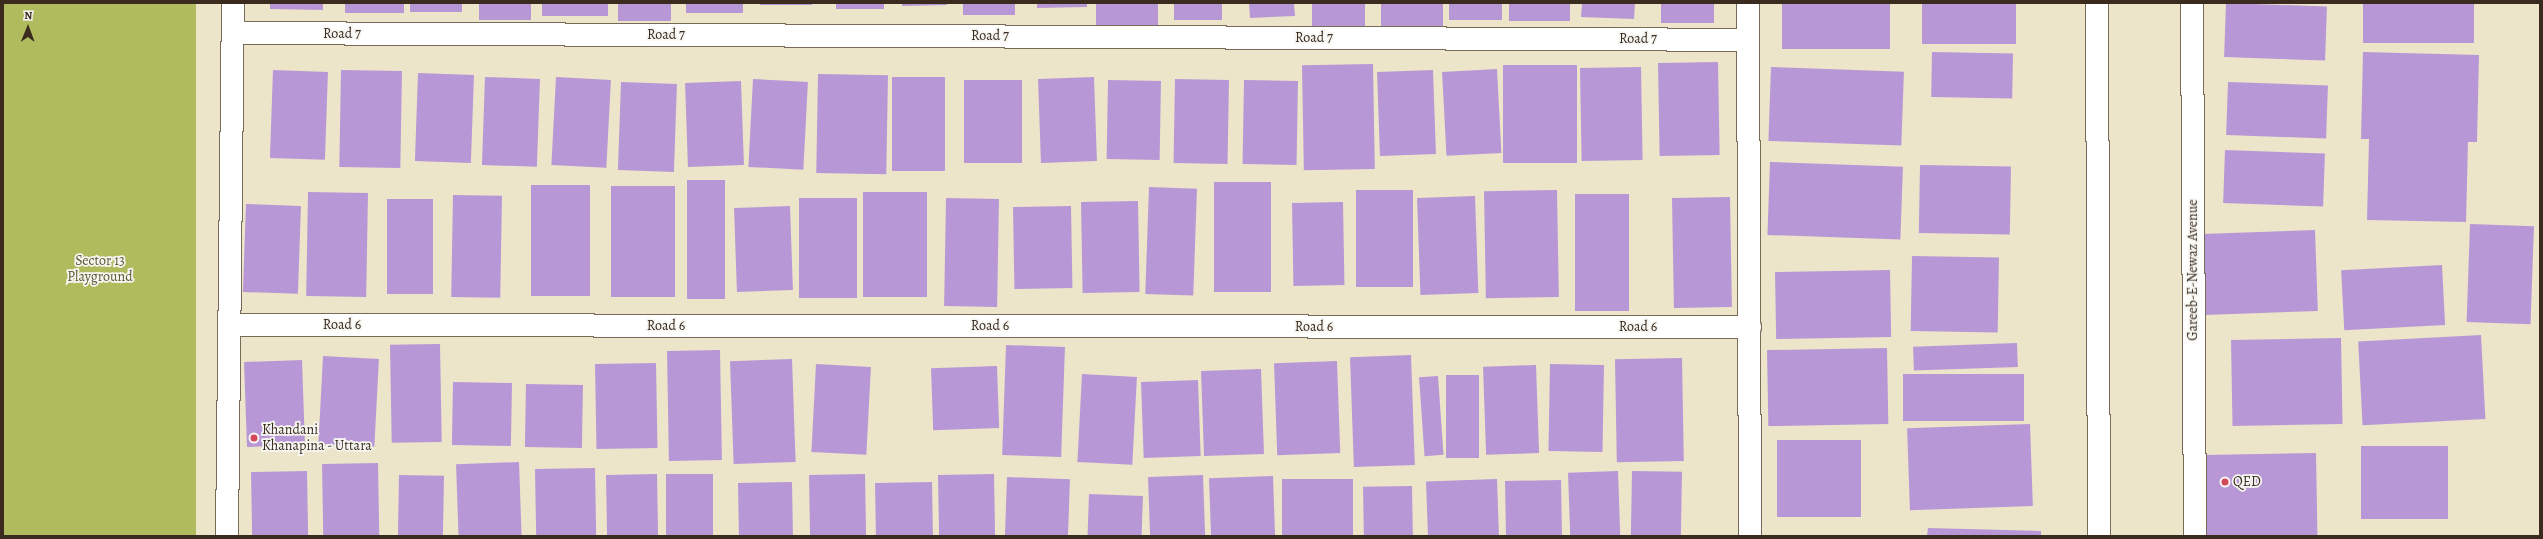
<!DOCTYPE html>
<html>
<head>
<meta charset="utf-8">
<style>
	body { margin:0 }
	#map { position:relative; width:2543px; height:539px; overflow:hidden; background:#ece5c9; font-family:Alegreya,serif }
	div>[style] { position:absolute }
	.green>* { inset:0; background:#afbb5d; transform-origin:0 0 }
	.building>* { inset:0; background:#b897d7; transform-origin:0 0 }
	.roads { filter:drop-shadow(1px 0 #796b5a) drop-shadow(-1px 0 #796b5a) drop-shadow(0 1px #796b5a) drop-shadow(0 -1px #796b5a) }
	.minor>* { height:22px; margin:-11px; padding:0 11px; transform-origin:11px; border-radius:11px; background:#fff }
	.tertiary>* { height:22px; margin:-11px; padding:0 11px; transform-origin:11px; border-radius:11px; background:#fff }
	.dots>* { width:11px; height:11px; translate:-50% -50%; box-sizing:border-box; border:2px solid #f6f6f2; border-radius:50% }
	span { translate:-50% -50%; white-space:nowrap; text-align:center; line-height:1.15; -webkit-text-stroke:3.5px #f6f6f2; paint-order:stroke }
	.street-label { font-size:14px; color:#3b2a1e }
	.park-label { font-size:14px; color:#5e5631 }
	.poi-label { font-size:14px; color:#3b2a1e }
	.left { translate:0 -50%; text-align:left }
	.frame { position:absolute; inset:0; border:4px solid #3b2a1e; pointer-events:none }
	.north { position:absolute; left:8px; top:8px; width:40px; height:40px; -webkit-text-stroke:3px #f6f6f2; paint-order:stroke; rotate:1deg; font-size:11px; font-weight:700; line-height:16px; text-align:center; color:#3b2a1e }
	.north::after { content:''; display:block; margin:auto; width:14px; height:18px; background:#3b2a1e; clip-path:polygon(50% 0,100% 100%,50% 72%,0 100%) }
</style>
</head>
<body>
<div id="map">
	<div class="green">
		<div style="left:3px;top:3px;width:193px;height:533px"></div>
	</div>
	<div class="building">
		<div style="clip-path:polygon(270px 3px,323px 3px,323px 10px,270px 9px)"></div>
		<div style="left:345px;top:3px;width:59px;height:10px"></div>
		<div style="left:410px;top:3px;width:52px;height:9px"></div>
		<div style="left:479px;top:3px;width:52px;height:17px"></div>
		<div style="left:542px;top:3px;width:66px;height:13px"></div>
		<div style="left:618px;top:3px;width:53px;height:18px"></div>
		<div style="left:686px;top:3px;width:57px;height:10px"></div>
		<div style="left:760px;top:3px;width:52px;height:2px"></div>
		<div style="left:836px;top:3px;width:48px;height:6px"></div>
		<div style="clip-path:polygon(902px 3px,947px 3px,947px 5px,902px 6px)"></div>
		<div style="left:963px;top:3px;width:52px;height:12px"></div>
		<div style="clip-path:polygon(1037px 3px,1087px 3px,1087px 7px,1037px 8px)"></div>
		<div style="left:1096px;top:3px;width:62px;height:22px"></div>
		<div style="left:1174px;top:3px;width:48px;height:17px"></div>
		<div style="clip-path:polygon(1249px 3px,1294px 3px,1295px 16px,1250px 18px)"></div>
		<div style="left:1312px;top:3px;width:53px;height:23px"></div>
		<div style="left:1381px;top:3px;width:62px;height:23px"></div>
		<div style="left:1449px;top:3px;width:53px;height:17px"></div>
		<div style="left:1509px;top:3px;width:61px;height:18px"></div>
		<div style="clip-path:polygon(1582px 3px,1635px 3px,1634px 19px,1581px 17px)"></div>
		<div style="left:1661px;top:3px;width:53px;height:20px"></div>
		<div style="left:1782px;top:3px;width:108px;height:46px"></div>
		<div style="left:1922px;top:3px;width:94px;height:41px"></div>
		<div style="left:2226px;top:3px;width:101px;height:54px;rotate:2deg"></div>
		<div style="left:2363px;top:3px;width:111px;height:40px"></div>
		<div style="left:1932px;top:52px;width:81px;height:45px;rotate:1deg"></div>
		<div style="clip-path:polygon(2363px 52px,2479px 55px,2477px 142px,2468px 142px,2466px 222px,2367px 220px,2369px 139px,2361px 139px)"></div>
		<div style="left:1718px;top:62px;width:93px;height:60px;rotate:89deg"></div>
		<div style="left:1373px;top:64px;width:105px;height:71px;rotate:89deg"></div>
		<div style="left:1503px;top:65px;width:74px;height:98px"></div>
		<div style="left:1641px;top:67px;width:93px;height:61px;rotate:89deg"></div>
		<div style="left:1771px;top:67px;width:133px;height:74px;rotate:2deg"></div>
		<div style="left:1497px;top:69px;width:84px;height:55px;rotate:87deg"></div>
		<div style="left:273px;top:70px;width:55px;height:88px;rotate:2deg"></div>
		<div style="left:341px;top:70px;width:61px;height:97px;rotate:1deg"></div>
		<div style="left:1433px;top:70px;width:84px;height:56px;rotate:88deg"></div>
		<div style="left:418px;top:73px;width:56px;height:88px;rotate:2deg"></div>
		<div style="left:818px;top:74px;width:70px;height:99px;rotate:1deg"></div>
		<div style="left:485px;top:77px;width:55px;height:88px;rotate:2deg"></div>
		<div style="left:556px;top:77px;width:55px;height:88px;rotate:3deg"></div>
		<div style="left:892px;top:77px;width:53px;height:94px"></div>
		<div style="left:1094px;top:77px;width:84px;height:56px;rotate:88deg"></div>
		<div style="left:753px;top:79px;width:55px;height:88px;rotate:3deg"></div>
		<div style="left:1175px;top:79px;width:54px;height:84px;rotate:1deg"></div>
		<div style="left:1022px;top:80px;width:83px;height:58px;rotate:90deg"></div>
		<div style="left:1108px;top:80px;width:53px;height:79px;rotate:1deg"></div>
		<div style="left:1244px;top:80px;width:54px;height:84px;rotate:1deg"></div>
		<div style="left:741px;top:81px;width:84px;height:56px;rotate:88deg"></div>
		<div style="left:621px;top:82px;width:56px;height:88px;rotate:2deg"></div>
		<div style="left:2228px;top:82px;width:100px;height:53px;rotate:2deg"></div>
		<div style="left:2225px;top:150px;width:100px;height:53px;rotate:2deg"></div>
		<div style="left:1770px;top:162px;width:133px;height:73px;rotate:2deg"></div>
		<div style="left:1920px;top:165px;width:91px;height:68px;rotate:1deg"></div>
		<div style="left:687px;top:180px;width:38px;height:119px"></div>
		<div style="left:1214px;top:182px;width:57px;height:110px"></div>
		<div style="left:531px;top:185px;width:59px;height:111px"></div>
		<div style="left:611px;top:186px;width:64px;height:111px"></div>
		<div style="left:1149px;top:187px;width:48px;height:107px;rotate:2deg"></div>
		<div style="left:1413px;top:190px;width:97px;height:57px;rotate:90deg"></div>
		<div style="left:1557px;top:190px;width:107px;height:73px;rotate:89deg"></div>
		<div style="left:308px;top:192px;width:60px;height:104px;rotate:1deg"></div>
		<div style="left:863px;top:192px;width:64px;height:105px"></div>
		<div style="left:1575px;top:194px;width:54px;height:117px"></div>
		<div style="left:453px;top:195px;width:49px;height:102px;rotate:1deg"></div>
		<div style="left:1475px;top:196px;width:97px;height:58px;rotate:88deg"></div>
		<div style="left:1730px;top:197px;width:110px;height:58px;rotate:89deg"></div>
		<div style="left:799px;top:198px;width:58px;height:100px"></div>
		<div style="left:946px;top:198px;width:53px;height:108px;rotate:1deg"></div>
		<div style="left:387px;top:199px;width:46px;height:95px"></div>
		<div style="left:1138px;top:201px;width:91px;height:57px;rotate:89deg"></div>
		<div style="left:1343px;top:202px;width:83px;height:51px;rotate:89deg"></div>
		<div style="left:246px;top:204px;width:55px;height:88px;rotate:2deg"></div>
		<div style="left:790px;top:206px;width:84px;height:56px;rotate:88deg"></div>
		<div style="left:1071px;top:206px;width:82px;height:58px;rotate:89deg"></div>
		<div style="left:2470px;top:224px;width:64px;height:98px;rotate:2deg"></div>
		<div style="left:2315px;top:230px;width:81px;height:113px;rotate:88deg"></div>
		<div style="left:1912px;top:256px;width:87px;height:75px;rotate:1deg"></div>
		<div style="left:2442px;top:265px;width:60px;height:101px;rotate:87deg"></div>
		<div style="left:1890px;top:270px;width:67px;height:115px;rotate:89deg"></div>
		<div style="left:2481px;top:335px;width:84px;height:123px;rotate:87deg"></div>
		<div style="left:2341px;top:338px;width:86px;height:110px;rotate:89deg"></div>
		<div style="left:2017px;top:343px;width:24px;height:104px;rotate:88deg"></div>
		<div style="left:440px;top:344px;width:98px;height:50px;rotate:89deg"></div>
		<div style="left:1006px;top:345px;width:59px;height:110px;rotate:2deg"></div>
		<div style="left:1887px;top:348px;width:76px;height:120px;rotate:89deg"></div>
		<div style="left:720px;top:350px;width:110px;height:53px;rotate:89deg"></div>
		<div style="left:1411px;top:355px;width:110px;height:61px;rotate:88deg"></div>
		<div style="left:323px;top:356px;width:56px;height:88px;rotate:3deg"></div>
		<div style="left:1682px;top:358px;width:103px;height:67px;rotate:89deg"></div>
		<div style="left:792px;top:359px;width:103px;height:62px;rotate:88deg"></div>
		<div style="left:302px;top:360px;width:85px;height:58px;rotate:88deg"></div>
		<div style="left:1337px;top:361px;width:92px;height:63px;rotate:88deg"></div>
		<div style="left:656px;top:363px;width:85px;height:61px;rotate:89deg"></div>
		<div style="left:816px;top:364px;width:55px;height:88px;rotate:3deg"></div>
		<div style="left:1550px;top:364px;width:54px;height:87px;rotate:1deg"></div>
		<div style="left:1536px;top:365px;width:88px;height:53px;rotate:88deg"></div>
		<div style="left:997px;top:366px;width:62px;height:66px;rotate:88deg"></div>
		<div style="left:1261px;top:369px;width:85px;height:60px;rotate:88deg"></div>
		<div style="left:1082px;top:374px;width:55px;height:88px;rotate:3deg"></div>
		<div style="left:1903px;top:374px;width:121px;height:47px"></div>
		<div style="left:1446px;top:375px;width:33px;height:83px"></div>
		<div style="left:1438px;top:376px;width:79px;height:19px;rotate:86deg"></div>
		<div style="left:1198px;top:380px;width:76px;height:57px;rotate:88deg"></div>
		<div style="left:453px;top:382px;width:59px;height:63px;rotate:1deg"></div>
		<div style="left:526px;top:384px;width:57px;height:63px;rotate:1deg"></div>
		<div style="left:2030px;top:424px;width:82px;height:123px;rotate:88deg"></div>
		<div style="left:1777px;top:440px;width:84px;height:77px"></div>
		<div style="left:2361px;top:446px;width:87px;height:73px"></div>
		<div style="left:2316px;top:453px;width:83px;height:114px;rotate:89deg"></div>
		<div style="left:519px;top:462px;width:74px;height:63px;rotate:88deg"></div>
		<div style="left:378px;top:463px;width:73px;height:56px;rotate:89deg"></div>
		<div style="left:595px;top:468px;width:68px;height:60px;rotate:89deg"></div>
		<div style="left:307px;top:471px;width:65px;height:56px;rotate:89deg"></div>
		<div style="left:1618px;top:471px;width:65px;height:50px;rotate:88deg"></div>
		<div style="left:1632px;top:471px;width:50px;height:65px;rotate:1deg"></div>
		<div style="left:657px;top:474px;width:62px;height:51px;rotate:89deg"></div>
		<div style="left:666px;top:474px;width:47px;height:62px"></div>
		<div style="left:865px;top:474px;width:62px;height:56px;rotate:89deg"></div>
		<div style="left:994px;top:474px;width:62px;height:56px;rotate:89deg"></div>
		<div style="left:399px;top:475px;width:45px;height:61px;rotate:1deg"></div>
		<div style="left:1203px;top:475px;width:61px;height:55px;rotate:88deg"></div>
		<div style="left:1273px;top:476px;width:60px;height:64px;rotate:88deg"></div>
		<div style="left:1007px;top:477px;width:63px;height:59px;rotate:2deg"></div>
		<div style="left:1353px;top:479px;width:57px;height:71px;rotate:90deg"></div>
		<div style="left:1497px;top:479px;width:57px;height:71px;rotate:88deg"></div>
		<div style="left:1561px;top:480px;width:56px;height:56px;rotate:89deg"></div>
		<div style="left:792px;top:482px;width:54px;height:54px;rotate:89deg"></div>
		<div style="left:932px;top:482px;width:54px;height:57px;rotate:89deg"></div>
		<div style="left:1412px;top:486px;width:50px;height:49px;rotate:89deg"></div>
		<div style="left:1089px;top:494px;width:54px;height:42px;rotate:2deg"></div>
		<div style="clip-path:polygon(1928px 528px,2041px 531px,2041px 536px,1927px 536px)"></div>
	</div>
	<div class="roads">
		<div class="minor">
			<div style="left:1748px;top:3px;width:533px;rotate:89.79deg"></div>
			<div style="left:233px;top:33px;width:1515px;rotate:0.26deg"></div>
			<div style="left:230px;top:325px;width:1520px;rotate:0.08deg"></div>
			<div style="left:227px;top:536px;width:533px;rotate:-89.36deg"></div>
		</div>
		<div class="tertiary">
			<div style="left:2097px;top:3px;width:533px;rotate:89.79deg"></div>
			<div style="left:2192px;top:3px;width:533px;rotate:89.68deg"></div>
		</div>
	</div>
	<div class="dots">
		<div style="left:254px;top:438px;background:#d1495b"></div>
		<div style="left:2225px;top:482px;background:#d1495b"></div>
	</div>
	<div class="street-label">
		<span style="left:342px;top:34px">Road 7</span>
		<span style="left:666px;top:35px">Road 7</span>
		<span style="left:990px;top:36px">Road 7</span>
		<span style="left:1314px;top:38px">Road 7</span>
		<span style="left:1638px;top:39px">Road 7</span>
		<span style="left:2193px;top:270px;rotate:-90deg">Gareeb-E-Newaz Avenue</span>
		<span style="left:342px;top:325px">Road 6</span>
		<span style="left:666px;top:326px">Road 6</span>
		<span style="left:990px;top:326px">Road 6</span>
		<span style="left:1314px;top:327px">Road 6</span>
		<span style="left:1638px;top:327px">Road 6</span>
	</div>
	<div class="park-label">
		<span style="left:100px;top:269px">Sector 13<br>Playground</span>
	</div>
	<div class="poi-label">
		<span class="left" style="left:262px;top:438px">Khandani<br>Khanapina - Uttara</span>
		<span class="left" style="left:2233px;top:482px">QED</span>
	</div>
	<div class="frame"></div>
	<div class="north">N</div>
</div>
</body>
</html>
